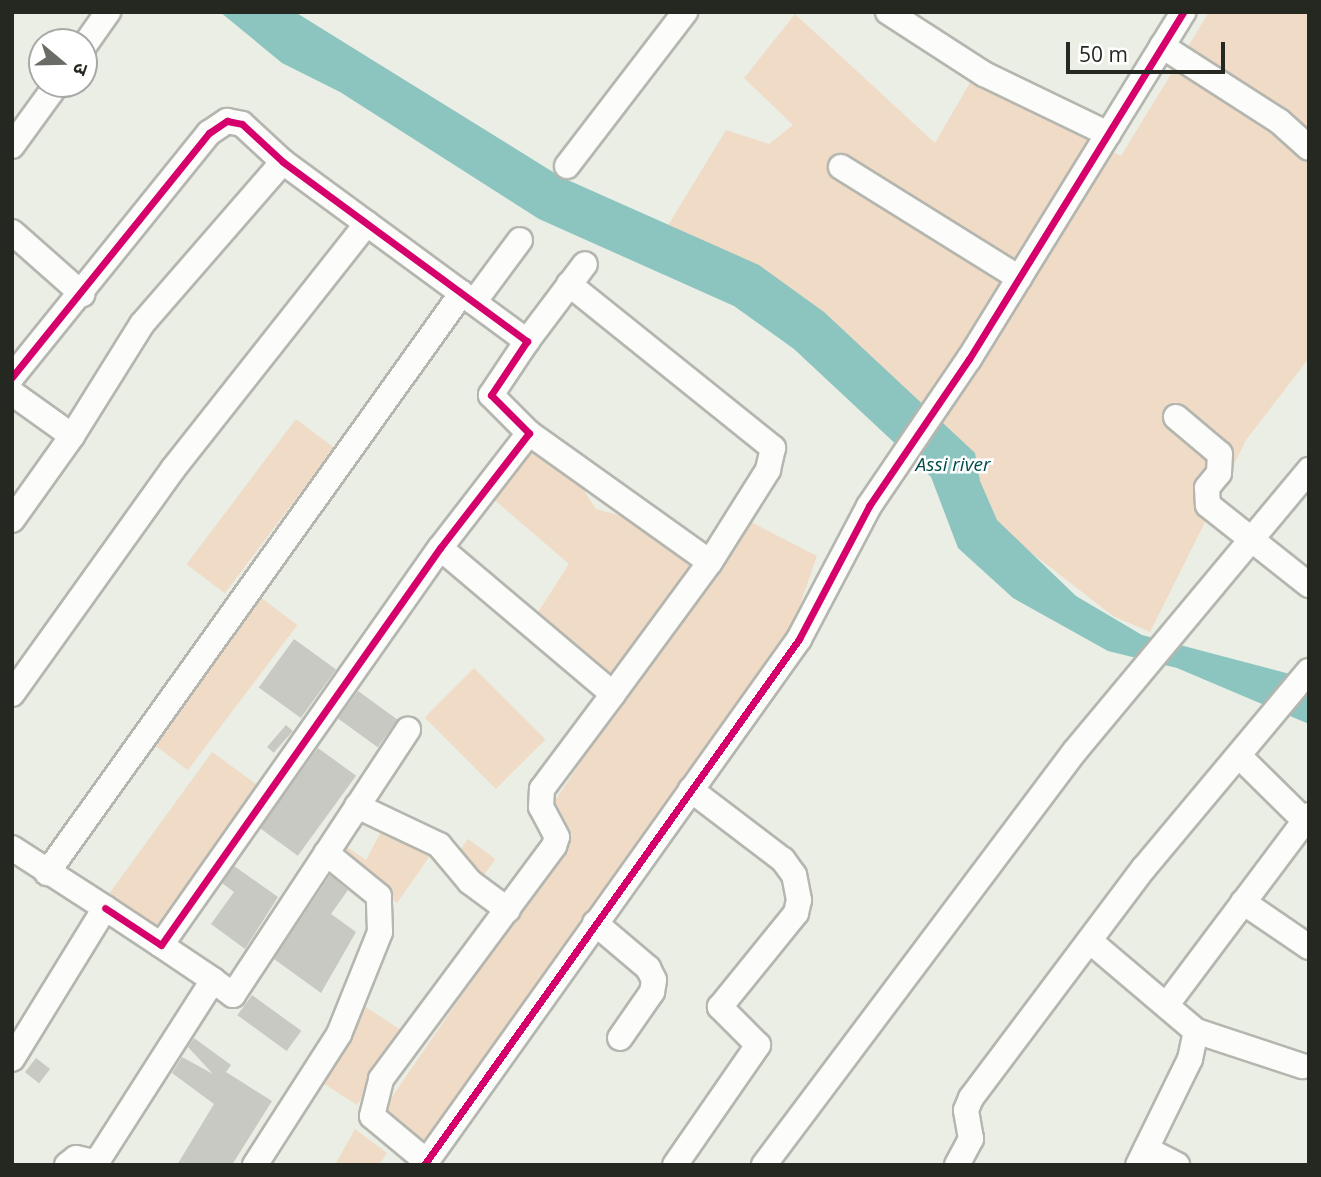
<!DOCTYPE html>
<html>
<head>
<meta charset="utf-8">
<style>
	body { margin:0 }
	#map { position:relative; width:1321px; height:1177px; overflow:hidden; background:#eaeee4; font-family:"Open Sans","Noto Sans Devanagari",sans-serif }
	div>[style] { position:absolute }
	.green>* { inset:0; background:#f0dbc7; transform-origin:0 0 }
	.water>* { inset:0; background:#8cc5c0 }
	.building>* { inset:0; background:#c8c9c2; transform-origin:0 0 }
	.roads { filter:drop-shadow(2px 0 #b4b6af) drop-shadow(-2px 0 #b4b6af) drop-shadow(0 2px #b4b6af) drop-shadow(0 -2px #b4b6af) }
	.street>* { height:24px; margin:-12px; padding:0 12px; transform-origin:12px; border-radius:12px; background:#fcfcfb }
	.cycleway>* { height:7px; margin:-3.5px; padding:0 3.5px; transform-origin:3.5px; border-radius:3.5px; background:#d6006c }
	span { translate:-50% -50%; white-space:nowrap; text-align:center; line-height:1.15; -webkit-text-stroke:5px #fff; paint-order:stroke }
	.water-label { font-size:19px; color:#004c4a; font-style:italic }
	.frame { position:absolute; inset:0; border:14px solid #252721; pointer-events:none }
	.north { position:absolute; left:28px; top:28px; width:70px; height:70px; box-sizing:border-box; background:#fff; border:2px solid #a8a9a6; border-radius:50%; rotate:109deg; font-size:19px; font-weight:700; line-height:28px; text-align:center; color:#252721 }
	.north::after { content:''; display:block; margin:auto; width:24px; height:32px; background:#6a6d65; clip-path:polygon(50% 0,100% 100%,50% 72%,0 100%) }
	.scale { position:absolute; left:1066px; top:42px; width:159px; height:32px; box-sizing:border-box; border:4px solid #252721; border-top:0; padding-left:9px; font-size:21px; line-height:24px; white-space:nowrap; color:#252721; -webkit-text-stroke:5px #fff; paint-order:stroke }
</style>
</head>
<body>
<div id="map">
	<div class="green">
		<div style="clip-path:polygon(1209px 12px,1309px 12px,1309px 358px,1246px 440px,1150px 632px,1113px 616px,970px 505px,949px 452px,661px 237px,726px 130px,769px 144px,793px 125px,744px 78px,795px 14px,935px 143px,971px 81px,1121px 156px)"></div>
		<div style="left:296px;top:419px;width:48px;height:182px;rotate:37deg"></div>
		<div style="clip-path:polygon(521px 447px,576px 479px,596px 509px,679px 532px,693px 566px,614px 680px,535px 617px,569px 564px,490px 496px)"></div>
		<div style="clip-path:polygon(743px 518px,817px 556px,791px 631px,430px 1145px,381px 1113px,572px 834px,554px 802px)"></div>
		<div style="left:259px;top:596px;width:48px;height:182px;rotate:37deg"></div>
		<div style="left:474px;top:668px;width:101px;height:70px;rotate:45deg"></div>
		<div style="left:212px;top:752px;width:57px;height:176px;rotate:36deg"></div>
		<div style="clip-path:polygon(383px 828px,434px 850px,397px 903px,337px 856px,344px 845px,366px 860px)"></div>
		<div style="left:468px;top:839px;width:34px;height:42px;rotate:36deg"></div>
		<div style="left:364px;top:1006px;width:48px;height:87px;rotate:33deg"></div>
		<div style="clip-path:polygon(355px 1129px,387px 1153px,379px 1165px,335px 1165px)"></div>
	</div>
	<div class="water">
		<div style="clip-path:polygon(220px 12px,295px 12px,561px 177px,759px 265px,824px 312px,975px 453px,980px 481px,997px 520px,1076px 596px,1142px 635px,1309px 679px,1309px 724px,1177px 668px,1108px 651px,1013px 598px,958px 548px,931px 477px,794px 349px,734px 306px,539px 219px,340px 92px,282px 63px)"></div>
	</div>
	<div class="building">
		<div style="left:294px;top:639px;width:52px;height:60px;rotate:36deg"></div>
		<div style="left:358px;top:691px;width:49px;height:34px;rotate:36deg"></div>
		<div style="left:286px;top:725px;width:9px;height:29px;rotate:41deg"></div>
		<div style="left:318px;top:748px;width:47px;height:99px;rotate:36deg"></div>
		<div style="clip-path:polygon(234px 866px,278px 897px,245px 949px,211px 924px,234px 892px,222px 883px)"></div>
		<div style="clip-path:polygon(330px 875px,348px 890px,331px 914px,356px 932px,321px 993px,274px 959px)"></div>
		<div style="left:252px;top:995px;width:61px;height:25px;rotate:36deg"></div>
		<div style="clip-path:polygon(194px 1038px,231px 1065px,226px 1072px,272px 1101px,232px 1165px,177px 1165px,214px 1104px,172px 1073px,182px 1057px,213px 1074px,188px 1047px)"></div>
		<div style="left:36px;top:1058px;width:18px;height:18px;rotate:38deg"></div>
	</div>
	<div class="roads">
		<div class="street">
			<div style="left:888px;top:12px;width:114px;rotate:32.9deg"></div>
			<div style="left:984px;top:74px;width:138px;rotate:25.8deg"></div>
			<div style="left:84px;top:46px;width:42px;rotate:-54.8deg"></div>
			<div style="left:1162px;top:46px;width:139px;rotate:32.7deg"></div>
			<div style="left:1279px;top:121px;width:40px;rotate:42deg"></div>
			<div style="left:12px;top:146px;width:77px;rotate:-54deg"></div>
			<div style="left:567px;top:166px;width:194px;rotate:-52.5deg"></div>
			<div style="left:841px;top:167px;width:210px;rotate:31.9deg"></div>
			<div style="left:12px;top:232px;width:94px;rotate:41.5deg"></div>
			<div style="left:569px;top:284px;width:262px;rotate:38.8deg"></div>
			<div style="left:773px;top:448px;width:23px;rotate:103deg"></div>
			<div style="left:768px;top:470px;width:109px;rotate:122.2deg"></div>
			<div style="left:474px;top:302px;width:77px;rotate:-53.4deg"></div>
			<div style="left:527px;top:341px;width:96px;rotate:-53deg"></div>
			<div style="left:12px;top:377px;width:314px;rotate:-51.1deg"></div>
			<div style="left:209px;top:133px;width:22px;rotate:-34deg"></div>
			<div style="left:227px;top:121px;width:15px;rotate:11deg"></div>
			<div style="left:242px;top:124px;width:56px;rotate:42.8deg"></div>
			<div style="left:283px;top:162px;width:303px;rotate:36.3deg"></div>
			<div style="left:527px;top:341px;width:65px;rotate:123.7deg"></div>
			<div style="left:491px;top:395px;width:54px;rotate:45deg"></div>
			<div style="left:529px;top:433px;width:145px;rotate:127.7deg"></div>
			<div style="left:440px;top:548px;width:485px;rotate:125.1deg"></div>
			<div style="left:161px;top:945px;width:67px;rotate:-146.5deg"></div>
			<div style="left:12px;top:393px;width:74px;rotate:35.6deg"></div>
			<div style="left:72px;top:436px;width:103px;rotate:125.5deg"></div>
			<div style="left:1176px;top:417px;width:57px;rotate:40.1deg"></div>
			<div style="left:1220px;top:454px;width:19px;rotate:93deg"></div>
			<div style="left:1219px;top:473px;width:19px;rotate:129deg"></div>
			<div style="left:1207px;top:488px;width:17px;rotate:87deg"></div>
			<div style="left:1208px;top:505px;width:129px;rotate:38.4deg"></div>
			<div style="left:529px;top:433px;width:222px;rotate:35.5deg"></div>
			<div style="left:710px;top:562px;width:164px;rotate:126.3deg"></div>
			<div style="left:72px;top:436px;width:132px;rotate:-58deg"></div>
			<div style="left:142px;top:324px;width:215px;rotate:-49deg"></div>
			<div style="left:12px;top:694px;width:277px;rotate:-54.4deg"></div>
			<div style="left:173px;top:469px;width:313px;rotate:-51.7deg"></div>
			<div style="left:1239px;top:756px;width:93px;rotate:44.6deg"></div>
			<div style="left:357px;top:806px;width:91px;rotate:25.4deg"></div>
			<div style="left:439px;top:845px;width:48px;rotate:50deg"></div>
			<div style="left:470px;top:882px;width:47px;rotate:36.4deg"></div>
			<div style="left:12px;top:848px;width:111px;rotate:32.8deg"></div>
			<div style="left:105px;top:908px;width:177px;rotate:121.6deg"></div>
			<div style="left:47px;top:873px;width:713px;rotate:-54.42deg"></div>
			<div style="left:1243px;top:902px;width:80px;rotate:34.3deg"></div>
			<div style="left:595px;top:923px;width:70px;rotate:40.3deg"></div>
			<div style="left:648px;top:968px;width:13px;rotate:63deg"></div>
			<div style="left:654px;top:980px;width:12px;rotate:99deg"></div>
			<div style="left:652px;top:992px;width:56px;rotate:124.8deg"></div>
			<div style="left:1091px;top:942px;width:138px;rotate:40.3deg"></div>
			<div style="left:1196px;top:1031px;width:29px;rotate:102deg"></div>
			<div style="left:1190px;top:1059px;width:118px;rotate:116.1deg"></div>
			<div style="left:213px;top:980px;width:25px;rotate:37deg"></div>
			<div style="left:233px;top:995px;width:318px;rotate:-56.6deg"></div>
			<div style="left:1168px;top:1003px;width:235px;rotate:-53.1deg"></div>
			<div style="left:1196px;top:1031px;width:112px;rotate:18.3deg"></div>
			<div style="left:1146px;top:1149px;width:35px;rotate:27deg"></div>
			<div style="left:426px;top:1161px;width:70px;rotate:-140.2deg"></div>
			<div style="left:372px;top:1116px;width:38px;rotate:-76deg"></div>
			<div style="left:381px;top:1079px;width:290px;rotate:-53.4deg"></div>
			<div style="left:554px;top:846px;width:9px;rotate:-72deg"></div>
			<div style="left:557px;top:837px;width:34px;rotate:-118deg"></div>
			<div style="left:541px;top:807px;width:18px;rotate:-87deg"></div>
			<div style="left:542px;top:789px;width:119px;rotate:-53.2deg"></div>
			<div style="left:613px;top:694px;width:226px;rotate:-139.8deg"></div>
			<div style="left:67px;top:1165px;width:11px;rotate:-38deg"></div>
			<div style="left:76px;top:1158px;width:18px;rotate:13deg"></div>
			<div style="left:94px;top:1162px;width:8px;rotate:-40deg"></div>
			<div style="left:100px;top:1157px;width:210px;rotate:-57.4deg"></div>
			<div style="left:213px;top:980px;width:63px;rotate:-146.1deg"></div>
			<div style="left:255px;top:1165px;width:156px;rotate:-57.3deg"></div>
			<div style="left:339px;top:1034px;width:110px;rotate:-68.1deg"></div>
			<div style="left:380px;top:932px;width:36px;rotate:-92deg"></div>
			<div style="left:379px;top:896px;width:68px;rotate:-140.9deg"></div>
			<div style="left:424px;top:1165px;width:646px;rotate:-54.51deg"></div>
			<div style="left:799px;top:639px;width:150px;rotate:-62.2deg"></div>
			<div style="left:869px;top:506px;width:178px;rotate:-55.8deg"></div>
			<div style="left:969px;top:359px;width:408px;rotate:-58.3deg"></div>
			<div style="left:675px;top:1165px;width:146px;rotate:-55.3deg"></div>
			<div style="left:758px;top:1045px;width:54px;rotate:-135deg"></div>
			<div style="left:720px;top:1007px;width:121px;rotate:-51deg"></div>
			<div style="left:796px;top:913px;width:13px;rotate:-77deg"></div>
			<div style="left:799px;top:900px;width:25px;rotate:-101deg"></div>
			<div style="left:794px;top:875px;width:19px;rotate:-126deg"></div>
			<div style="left:783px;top:860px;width:116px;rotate:-142.7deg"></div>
			<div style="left:764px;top:1165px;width:518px;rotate:-53.09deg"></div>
			<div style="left:1075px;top:751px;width:366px;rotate:-50.2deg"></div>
			<div style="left:957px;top:1165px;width:30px;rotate:-62deg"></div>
			<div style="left:971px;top:1139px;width:29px;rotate:-100deg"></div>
			<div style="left:966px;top:1110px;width:13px;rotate:-67deg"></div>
			<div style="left:971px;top:1098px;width:288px;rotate:-53.1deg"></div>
			<div style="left:1144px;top:868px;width:257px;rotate:-50.1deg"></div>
		</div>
	</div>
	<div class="cycleway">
		<div style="left:12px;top:377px;width:314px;rotate:-51.1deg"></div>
		<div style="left:209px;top:133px;width:22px;rotate:-34deg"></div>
		<div style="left:227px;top:121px;width:15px;rotate:11deg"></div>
		<div style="left:242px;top:124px;width:56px;rotate:42.8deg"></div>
		<div style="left:283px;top:162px;width:303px;rotate:36.3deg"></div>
		<div style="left:527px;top:341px;width:65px;rotate:123.7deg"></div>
		<div style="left:491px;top:395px;width:54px;rotate:45deg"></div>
		<div style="left:529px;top:433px;width:145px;rotate:127.7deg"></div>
		<div style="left:440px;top:548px;width:485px;rotate:125.1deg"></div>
		<div style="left:161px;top:945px;width:67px;rotate:-146.5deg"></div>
		<div style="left:424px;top:1165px;width:646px;rotate:-54.51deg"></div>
		<div style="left:799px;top:639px;width:150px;rotate:-62.2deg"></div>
		<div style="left:869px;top:506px;width:178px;rotate:-55.8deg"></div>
		<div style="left:969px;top:359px;width:408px;rotate:-58.3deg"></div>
	</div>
	<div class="water-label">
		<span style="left:953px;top:465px">Assi river</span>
	</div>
	<div class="frame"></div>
	<div class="north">उ</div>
	<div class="scale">50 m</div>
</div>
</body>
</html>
